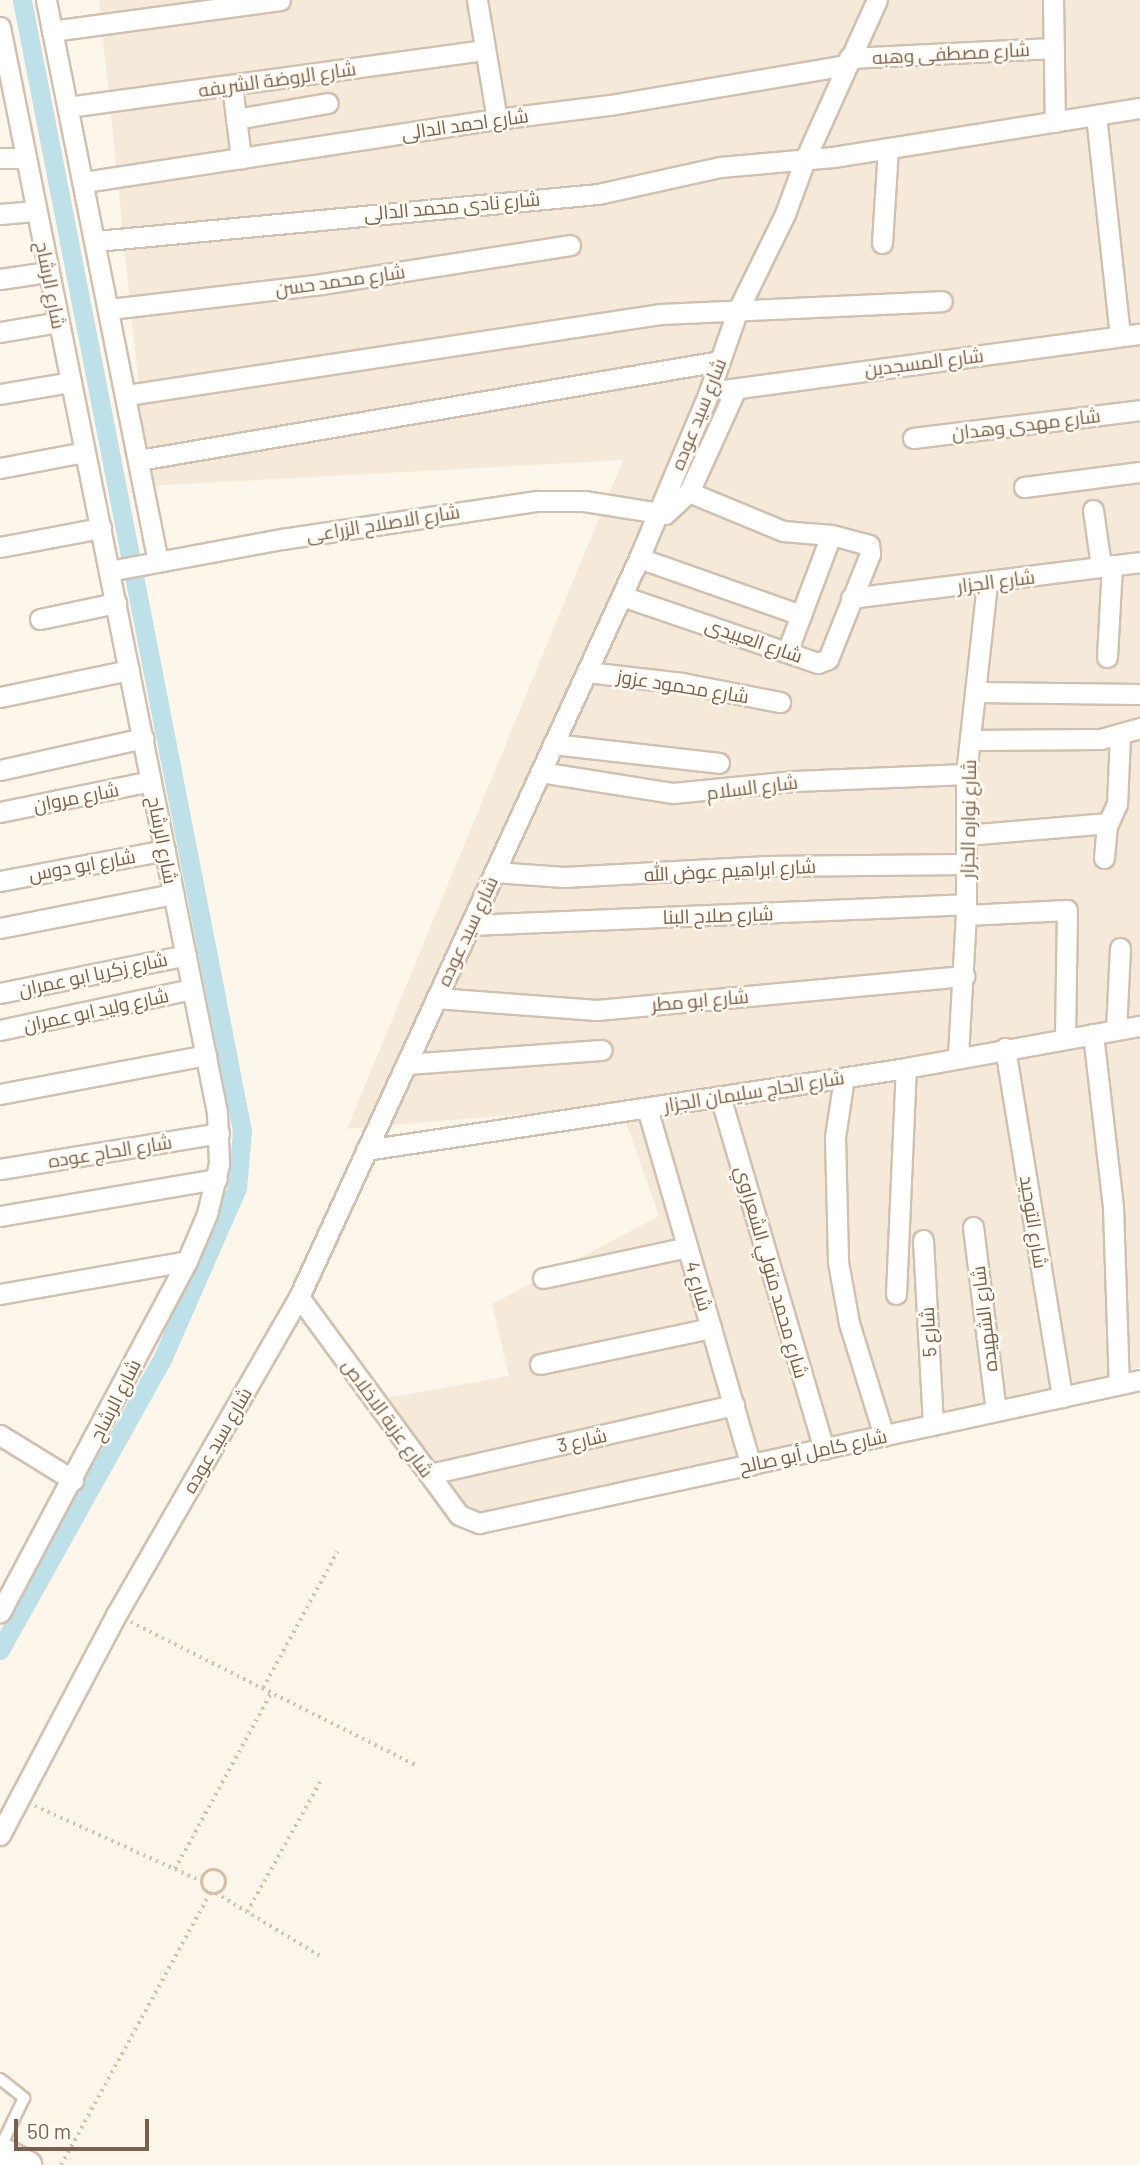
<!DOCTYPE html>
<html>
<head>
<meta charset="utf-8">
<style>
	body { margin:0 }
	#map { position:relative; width:1140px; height:2165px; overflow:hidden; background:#fdf7eb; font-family:Barlow,Cairo,sans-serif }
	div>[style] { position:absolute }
	.residential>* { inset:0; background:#f5ead9 }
	.canal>* { height:19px; margin:-9.5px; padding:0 9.5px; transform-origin:9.5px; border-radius:9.5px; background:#bee0e9 }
	.path>* { height:3.5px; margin-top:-1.75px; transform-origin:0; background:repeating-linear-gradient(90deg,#dabca4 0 2px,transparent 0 7px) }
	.path>.ring { margin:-1.75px; padding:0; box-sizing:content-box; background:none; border:3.5px solid #dabca4; border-radius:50% }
	.roads { filter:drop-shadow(2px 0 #d1c0af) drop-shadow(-2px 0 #d1c0af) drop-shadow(0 2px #d1c0af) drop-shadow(0 -2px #d1c0af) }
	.service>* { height:10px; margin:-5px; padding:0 5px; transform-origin:5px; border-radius:5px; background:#fff }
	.minor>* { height:19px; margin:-9.5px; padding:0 9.5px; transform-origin:9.5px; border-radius:9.5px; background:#fff }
	.secondary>* { height:26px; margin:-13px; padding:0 13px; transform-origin:13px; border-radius:13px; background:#fff }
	span { translate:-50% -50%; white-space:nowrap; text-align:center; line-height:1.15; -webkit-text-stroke:5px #fffbf2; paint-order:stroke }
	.street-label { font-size:19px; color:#7a5f4c }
	.scale { position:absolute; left:14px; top:2119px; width:135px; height:32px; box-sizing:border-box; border:4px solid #7a5f4c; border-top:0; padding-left:9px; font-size:21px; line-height:24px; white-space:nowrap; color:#7a5f4c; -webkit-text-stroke:5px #fffbf2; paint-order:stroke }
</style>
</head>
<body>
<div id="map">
	<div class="residential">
		<div style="clip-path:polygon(99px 0,1140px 0,1140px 1367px,472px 1535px,386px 1398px,509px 1376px,492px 1304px,659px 1216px,620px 1106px,347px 1129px,623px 460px,149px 486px)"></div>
	</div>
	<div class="canal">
		<div style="left:0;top:1650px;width:335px;rotate:-60.9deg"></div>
		<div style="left:163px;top:1357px;width:184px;rotate:-66.4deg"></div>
		<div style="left:237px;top:1188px;width:57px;rotate:-85deg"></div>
		<div style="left:242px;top:1131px;width:1152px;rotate:-101.01deg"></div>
	</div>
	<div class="path">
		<div style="left:131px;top:1622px;width:320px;rotate:26.7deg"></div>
		<div style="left:263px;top:1688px;width:155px;rotate:-61.4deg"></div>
		<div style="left:35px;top:1806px;width:184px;rotate:24.3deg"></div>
		<div style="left:175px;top:1869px;width:200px;rotate:-61.4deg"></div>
		<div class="ring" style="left:202px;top:1870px;width:20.5px;height:20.5px"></div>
		<div style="left:216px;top:1893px;width:124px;rotate:31.1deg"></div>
		<div style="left:247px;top:1912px;width:149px;rotate:-60.7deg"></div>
		<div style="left:61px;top:2165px;width:310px;rotate:-61.3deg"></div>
	</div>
	<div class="roads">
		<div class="service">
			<div style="left:0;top:2079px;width:31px;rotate:38deg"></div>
			<div style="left:24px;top:2098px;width:55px;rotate:115.6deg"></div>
		</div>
		<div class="minor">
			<div style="left:46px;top:0;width:573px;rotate:78.73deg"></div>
			<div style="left:477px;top:0;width:121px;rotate:80.5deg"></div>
			<div style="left:1053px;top:0;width:122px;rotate:89.1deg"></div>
			<div style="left:0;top:27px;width:1106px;rotate:78.69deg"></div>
			<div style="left:217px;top:1112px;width:52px;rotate:87.8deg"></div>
			<div style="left:219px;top:1164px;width:51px;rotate:103.5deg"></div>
			<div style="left:207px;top:1214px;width:51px;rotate:113.1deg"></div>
			<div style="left:187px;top:1261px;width:398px;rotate:118deg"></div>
			<div style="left:52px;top:31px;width:230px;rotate:-7.7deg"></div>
			<div style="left:849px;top:58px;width:205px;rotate:-2.8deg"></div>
			<div style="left:232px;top:85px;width:74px;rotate:83deg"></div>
			<div style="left:68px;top:107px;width:421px;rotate:-7.8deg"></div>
			<div style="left:1096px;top:115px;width:222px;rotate:83.8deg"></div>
			<div style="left:236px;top:119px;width:93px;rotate:-9.9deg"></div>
			<div style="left:0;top:158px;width:26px"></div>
			<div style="left:84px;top:182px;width:418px;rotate:-8.7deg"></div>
			<div style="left:497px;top:119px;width:114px;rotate:-7.1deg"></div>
			<div style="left:610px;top:105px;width:239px;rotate:-9.6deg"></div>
			<div style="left:0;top:214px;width:36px;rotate:-5deg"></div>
			<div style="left:96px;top:241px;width:504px;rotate:-5.35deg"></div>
			<div style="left:598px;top:194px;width:125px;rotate:-12.5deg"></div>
			<div style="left:720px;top:167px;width:113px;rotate:-5.1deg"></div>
			<div style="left:833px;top:157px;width:311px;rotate:-9.1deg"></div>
			<div style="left:882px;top:243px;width:95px;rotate:-86.4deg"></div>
			<div style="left:0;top:279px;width:49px;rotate:-8.3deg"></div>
			<div style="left:110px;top:309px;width:213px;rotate:-6.7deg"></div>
			<div style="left:322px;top:284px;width:251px;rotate:-8.9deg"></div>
			<div style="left:0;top:332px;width:60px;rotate:-9.6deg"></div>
			<div style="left:724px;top:390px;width:420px;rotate:-7.7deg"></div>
			<div style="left:0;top:394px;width:72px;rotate:-9.6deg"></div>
			<div style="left:127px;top:395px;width:539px;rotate:-8.64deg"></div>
			<div style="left:660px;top:314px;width:282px;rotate:-2.6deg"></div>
			<div style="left:913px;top:438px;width:229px;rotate:-7deg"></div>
			<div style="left:139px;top:460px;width:589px;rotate:-9.67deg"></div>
			<div style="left:0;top:468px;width:86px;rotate:-10.7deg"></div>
			<div style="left:1024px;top:487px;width:117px;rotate:-7.4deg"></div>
			<div style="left:1093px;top:510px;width:57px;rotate:81.9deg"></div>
			<div style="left:0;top:547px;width:103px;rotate:-10.7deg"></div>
			<div style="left:639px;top:558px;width:172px;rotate:19.4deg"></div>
			<div style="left:109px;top:571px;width:176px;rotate:-10.5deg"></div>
			<div style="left:282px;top:539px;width:258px;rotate:-8.5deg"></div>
			<div style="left:537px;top:501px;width:47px"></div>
			<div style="left:584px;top:501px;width:82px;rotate:9.1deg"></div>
			<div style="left:665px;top:514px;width:33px;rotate:-43deg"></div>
			<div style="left:689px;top:492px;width:113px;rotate:-65.5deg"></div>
			<div style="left:622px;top:596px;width:207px;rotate:18.9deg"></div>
			<div style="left:818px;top:663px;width:11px;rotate:-22deg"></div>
			<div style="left:828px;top:659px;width:113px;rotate:-68.2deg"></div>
			<div style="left:870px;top:554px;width:9px;rotate:-96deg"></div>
			<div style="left:869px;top:545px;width:39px;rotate:-165deg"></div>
			<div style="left:831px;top:535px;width:48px;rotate:-175.2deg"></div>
			<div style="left:783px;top:531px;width:102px;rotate:-157.5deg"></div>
			<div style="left:851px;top:598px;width:291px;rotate:-7.1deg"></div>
			<div style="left:40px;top:619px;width:78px;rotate:-11.9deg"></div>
			<div style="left:787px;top:652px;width:125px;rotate:-69.4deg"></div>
			<div style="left:1107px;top:657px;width:92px;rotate:-86.9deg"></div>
			<div style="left:587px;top:672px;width:96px;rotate:6.6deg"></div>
			<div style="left:682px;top:683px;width:100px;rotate:11deg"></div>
			<div style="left:975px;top:692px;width:165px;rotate:0.7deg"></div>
			<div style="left:0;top:697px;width:132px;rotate:-11.8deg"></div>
			<div style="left:970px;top:740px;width:131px;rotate:-0.4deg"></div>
			<div style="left:1101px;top:739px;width:41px;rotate:-15.8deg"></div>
			<div style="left:553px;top:744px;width:167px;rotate:6.5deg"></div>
			<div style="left:0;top:770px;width:147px;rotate:-12.6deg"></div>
			<div style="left:540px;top:772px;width:135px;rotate:9deg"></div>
			<div style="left:673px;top:793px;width:122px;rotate:-5.7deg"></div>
			<div style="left:794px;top:781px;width:172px;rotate:-2.3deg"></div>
			<div style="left:0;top:812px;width:154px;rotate:-11.6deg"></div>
			<div style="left:966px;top:835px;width:143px;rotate:-4.8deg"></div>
			<div style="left:1104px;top:858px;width:32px;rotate:-85deg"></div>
			<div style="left:1107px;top:826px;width:24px;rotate:-66deg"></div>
			<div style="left:1117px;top:804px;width:68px;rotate:-87.5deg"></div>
			<div style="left:494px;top:872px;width:70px;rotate:4.1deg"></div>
			<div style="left:564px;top:877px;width:200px;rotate:-3.1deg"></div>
			<div style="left:764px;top:866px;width:202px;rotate:-0.6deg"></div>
			<div style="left:0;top:881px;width:168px;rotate:-10.6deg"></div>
			<div style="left:966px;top:915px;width:101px;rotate:-2.8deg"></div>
			<div style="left:1067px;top:910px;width:128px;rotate:90.9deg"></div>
			<div style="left:470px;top:925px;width:496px;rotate:-2.4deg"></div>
			<div style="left:0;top:928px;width:177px;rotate:-11.1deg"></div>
			<div style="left:0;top:993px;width:190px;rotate:-11.5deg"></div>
			<div style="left:436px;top:998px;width:161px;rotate:4.3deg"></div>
			<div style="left:597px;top:1010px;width:369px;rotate:-5.3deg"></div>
			<div style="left:0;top:1030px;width:196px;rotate:-12.1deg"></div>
			<div style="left:1116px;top:1030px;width:82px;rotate:-87.2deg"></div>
			<div style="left:1093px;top:1034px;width:174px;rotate:83.4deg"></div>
			<div style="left:1113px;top:1207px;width:177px;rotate:88.1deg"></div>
			<div style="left:1005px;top:1048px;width:354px;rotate:80.7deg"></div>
			<div style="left:958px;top:1056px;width:141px;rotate:-86.8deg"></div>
			<div style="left:966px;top:915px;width:141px;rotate:-90deg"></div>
			<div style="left:966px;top:774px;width:192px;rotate:-83.7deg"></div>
			<div style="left:406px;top:1064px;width:196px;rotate:-4.1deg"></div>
			<div style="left:844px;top:1078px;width:60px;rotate:98.7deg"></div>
			<div style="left:835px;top:1137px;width:125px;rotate:88.6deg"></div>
			<div style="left:838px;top:1262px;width:62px;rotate:79.8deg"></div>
			<div style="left:849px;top:1323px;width:118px;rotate:72.8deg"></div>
			<div style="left:0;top:1094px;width:210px;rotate:-10.7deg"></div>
			<div style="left:720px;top:1096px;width:368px;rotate:73.6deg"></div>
			<div style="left:647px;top:1108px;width:372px;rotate:73.8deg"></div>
			<div style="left:366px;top:1150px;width:546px;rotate:-8.63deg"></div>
			<div style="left:906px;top:1068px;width:238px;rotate:-10.2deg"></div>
			<div style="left:0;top:1169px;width:222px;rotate:-9.3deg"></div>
			<div style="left:0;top:1216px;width:220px;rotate:-9.7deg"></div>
			<div style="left:973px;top:1227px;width:185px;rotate:82.9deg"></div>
			<div style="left:923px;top:1240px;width:185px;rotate:86.9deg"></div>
			<div style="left:543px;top:1278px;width:147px;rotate:-12.1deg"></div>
			<div style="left:0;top:1294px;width:190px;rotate:-10deg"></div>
			<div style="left:896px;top:1294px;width:226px;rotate:-87.5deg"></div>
			<div style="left:299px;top:1297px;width:270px;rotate:53.7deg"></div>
			<div style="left:459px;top:1515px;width:22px;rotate:22deg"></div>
			<div style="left:479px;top:1523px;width:676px;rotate:-12.21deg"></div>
			<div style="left:540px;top:1364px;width:175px;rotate:-11.9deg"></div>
			<div style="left:0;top:1435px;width:86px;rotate:31.7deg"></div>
			<div style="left:430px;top:1474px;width:312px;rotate:-12.8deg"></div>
			<div style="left:0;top:1835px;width:249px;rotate:-62.2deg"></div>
			<div style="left:116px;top:1615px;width:367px;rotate:-60.1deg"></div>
			<div style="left:299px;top:1297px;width:813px;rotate:-65.29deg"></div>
			<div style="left:639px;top:558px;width:180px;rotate:-67.1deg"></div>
			<div style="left:709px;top:392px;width:85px;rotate:-70.7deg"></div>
			<div style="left:737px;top:312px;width:109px;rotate:-63.9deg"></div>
			<div style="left:785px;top:214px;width:61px;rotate:-69.8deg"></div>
			<div style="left:806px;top:157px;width:172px;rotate:-65.7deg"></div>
		</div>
		<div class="secondary">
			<div style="left:0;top:2150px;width:32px;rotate:28deg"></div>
		</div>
	</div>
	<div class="street-label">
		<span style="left:951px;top:53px;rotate:-3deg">شارع مصطفى وهبه</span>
		<span style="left:277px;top:79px;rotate:-8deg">شارع الروضة الشريفه</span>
		<span style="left:465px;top:124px;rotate:-8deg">شارع احمد الدالى</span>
		<span style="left:452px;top:206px;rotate:-5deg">شارع نادى محمد الدالى</span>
		<span style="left:340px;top:280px;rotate:-8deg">شارع محمد حسن</span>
		<span style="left:51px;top:285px;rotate:79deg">شارع الرشاح</span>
		<span style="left:924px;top:362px;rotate:-7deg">شارع المسجدين</span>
		<span style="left:698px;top:414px;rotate:-68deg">شارع سيد عوده</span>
		<span style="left:1026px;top:424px;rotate:-7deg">شارع مهدى وهدان</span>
		<span style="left:383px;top:523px;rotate:-9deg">شارع الاصلاح الزراعى</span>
		<span style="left:996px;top:581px;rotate:-7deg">شارع الجزار</span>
		<span style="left:754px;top:640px;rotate:19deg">شارع العبيدى</span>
		<span style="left:683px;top:686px;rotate:9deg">شارع محمود عزوز</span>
		<span style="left:752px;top:787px;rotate:-7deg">شارع السلام</span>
		<span style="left:76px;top:797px;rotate:-11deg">شارع مروان</span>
		<span style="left:968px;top:819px;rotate:-89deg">شارع نواره الجزار</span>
		<span style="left:163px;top:840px;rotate:79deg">شارع الرشاح</span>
		<span style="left:82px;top:865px;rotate:-10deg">شارع ابو دوس</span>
		<span style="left:730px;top:870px;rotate:-3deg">شارع ابراهيم عوض الله</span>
		<span style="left:718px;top:915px;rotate:-2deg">شارع صلاح البنا</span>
		<span style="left:467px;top:931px;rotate:-65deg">شارع سيد عوده</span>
		<span style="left:93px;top:974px;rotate:-12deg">شارع زكريا ابو عمران</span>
		<span style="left:700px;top:1000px;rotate:-5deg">شارع ابو مطر</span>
		<span style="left:96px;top:1010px;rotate:-12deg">شارع وليد ابو عمران</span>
		<span style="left:754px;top:1091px;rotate:-9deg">شارع الحاج سليمان الجزار</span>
		<span style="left:110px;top:1151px;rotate:-9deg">شارع الحاج عوده</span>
		<span style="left:1034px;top:1222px;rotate:81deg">شارع التوحيد</span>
		<span style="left:772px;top:1272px;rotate:74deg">شارع محمد متولي الشعراوي</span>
		<span style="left:699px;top:1286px;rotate:74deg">شارع 4</span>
		<span style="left:984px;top:1319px;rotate:-97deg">شارع الشهيده</span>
		<span style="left:928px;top:1332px;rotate:-93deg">شارع 5</span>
		<span style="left:115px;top:1400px;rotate:-63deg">شارع الرشاح</span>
		<span style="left:388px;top:1418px;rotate:54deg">شارع عزبة الاخلاص</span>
		<span style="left:217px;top:1440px;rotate:-60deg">شارع سيد عوده</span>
		<span style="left:582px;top:1440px;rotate:-13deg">شارع 3</span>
		<span style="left:813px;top:1451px;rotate:-12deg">شارع كامل أبو صالح</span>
	</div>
	<div class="scale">50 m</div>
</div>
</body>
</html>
